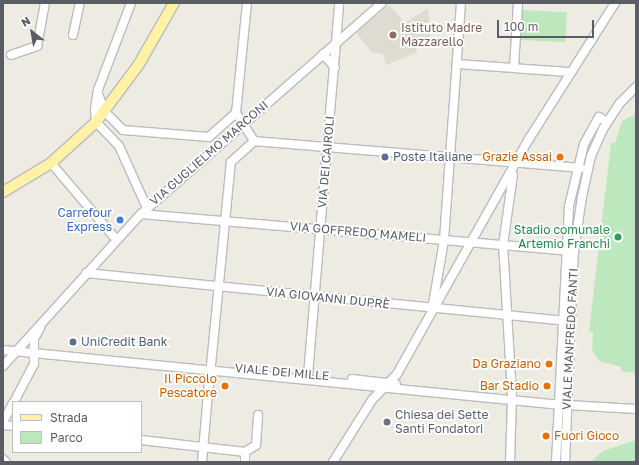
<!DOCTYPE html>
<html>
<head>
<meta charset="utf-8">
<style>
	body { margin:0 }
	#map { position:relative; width:639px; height:465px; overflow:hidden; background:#eeece2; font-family:"Golos Text",sans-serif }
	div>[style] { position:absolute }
	.education>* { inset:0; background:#dedbd1 }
	.green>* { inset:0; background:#bde8be; transform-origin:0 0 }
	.roads { filter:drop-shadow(1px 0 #babcc2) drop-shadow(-1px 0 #babcc2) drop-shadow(0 1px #babcc2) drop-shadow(0 -1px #babcc2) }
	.minor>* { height:8px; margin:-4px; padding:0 4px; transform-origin:4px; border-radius:4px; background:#fff }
	.major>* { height:10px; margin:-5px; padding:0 5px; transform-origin:5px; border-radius:5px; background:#fff2a6 }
	.dots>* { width:11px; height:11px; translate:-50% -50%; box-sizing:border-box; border:2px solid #fff; border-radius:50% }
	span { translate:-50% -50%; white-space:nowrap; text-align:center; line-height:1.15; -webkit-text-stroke:3.5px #fff; paint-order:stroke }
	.education-label { font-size:12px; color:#785e54 }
	.left { translate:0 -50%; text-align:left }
	.street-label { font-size:12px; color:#5a5e64 }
	.service-label { font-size:12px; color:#4e5e75 }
	.food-label { font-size:12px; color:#c56008 }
	.right { translate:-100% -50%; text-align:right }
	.shop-label { font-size:12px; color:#366cbe }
	.leisure-label { font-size:12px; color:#27864d }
	.worship-label { font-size:12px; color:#5b616d }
	.frame { position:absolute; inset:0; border:4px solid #5a5e64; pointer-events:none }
	.legend { position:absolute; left:12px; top:401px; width:130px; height:52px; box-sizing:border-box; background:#fff; border:1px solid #bdbfc1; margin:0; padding:5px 7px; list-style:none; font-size:12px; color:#5a5e64 }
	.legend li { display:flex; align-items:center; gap:8px; height:20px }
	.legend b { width:20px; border:1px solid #bdbfc1 }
	.north { position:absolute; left:12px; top:12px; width:40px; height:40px; -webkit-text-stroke:3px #fff; paint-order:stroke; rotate:329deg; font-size:11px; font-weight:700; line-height:16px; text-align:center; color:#5a5e64 }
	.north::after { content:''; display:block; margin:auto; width:14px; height:18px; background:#5a5e64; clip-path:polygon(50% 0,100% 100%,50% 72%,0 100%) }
	.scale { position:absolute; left:497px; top:20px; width:97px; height:18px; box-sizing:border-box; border:2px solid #5a5e64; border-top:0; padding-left:5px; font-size:12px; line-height:14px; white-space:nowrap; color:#5a5e64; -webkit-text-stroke:3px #fff; paint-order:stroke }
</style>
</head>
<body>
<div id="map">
	<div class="education">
		<div style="clip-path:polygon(389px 5px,405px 23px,428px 8px,430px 36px,429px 40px,415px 41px,417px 52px,386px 65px,383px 54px,372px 52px,356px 33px)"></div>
	</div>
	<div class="green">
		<div style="left:522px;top:10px;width:45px;height:30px;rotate:3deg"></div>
		<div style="clip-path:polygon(636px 114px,636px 373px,621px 371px,621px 367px,599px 361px,592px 350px,593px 332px,589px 331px,611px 143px,615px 143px,622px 121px)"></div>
		<div style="clip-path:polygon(636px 440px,636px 462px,590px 462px,603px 451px)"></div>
	</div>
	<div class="roads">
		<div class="minor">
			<div style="left:131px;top:3px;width:93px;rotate:110.8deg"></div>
			<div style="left:98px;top:90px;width:20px;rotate:99deg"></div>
			<div style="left:95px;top:110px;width:12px;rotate:85deg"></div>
			<div style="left:96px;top:122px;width:33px;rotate:46deg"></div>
			<div style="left:119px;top:146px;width:68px;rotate:65.7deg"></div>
			<div style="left:247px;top:3px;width:111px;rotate:95.7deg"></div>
			<div style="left:236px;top:113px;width:33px;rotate:57deg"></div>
			<div style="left:73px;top:35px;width:33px;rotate:-78deg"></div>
			<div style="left:323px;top:54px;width:18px;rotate:49deg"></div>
			<div style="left:11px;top:55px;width:28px;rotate:-19deg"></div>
			<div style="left:37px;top:46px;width:44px;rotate:-79.5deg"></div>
			<div style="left:457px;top:64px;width:112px;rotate:4.1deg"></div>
			<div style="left:514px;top:67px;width:64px;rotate:-86.4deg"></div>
			<div style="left:98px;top:94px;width:19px;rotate:69deg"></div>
			<div style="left:105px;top:112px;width:25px;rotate:45deg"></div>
			<div style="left:123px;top:130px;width:86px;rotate:4.7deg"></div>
			<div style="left:209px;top:137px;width:36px;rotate:-42deg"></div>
			<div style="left:254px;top:141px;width:328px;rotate:4.7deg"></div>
			<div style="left:51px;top:163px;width:100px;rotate:49.5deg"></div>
			<div style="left:141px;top:214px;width:435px;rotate:4.9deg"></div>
			<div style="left:86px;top:273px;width:487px;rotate:5.7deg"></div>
			<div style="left:433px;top:304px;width:65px;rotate:-80.2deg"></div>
			<div style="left:444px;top:240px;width:238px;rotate:-85.9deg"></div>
			<div style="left:3px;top:350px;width:551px;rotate:5.63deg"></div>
			<div style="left:551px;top:404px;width:85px;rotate:3.4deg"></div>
			<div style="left:211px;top:365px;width:204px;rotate:-84.4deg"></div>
			<div style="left:231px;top:162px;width:31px;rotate:-42deg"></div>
			<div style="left:3px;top:366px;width:205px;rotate:-47.8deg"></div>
			<div style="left:141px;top:214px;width:320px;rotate:-41.2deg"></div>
			<div style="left:308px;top:375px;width:373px;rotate:-85.2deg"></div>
			<div style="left:352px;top:379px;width:44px;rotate:6.5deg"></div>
			<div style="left:512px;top:395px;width:150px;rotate:-93.4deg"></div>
			<div style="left:503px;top:245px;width:71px;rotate:-81.9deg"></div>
			<div style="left:14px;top:402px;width:43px;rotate:-62.2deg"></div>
			<div style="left:34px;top:364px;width:25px;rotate:-90deg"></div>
			<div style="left:34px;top:339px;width:13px;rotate:-61deg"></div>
			<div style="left:3px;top:422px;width:21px;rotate:-62deg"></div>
			<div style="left:3px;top:425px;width:10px;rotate:6deg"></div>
			<div style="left:141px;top:440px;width:105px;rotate:6.6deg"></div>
			<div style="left:245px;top:452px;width:10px;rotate:90deg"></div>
			<div style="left:245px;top:452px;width:13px;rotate:-32deg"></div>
			<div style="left:256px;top:445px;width:30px;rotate:-86deg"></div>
			<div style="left:3px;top:459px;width:4px;rotate:45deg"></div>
			<div style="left:202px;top:462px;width:91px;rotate:-85deg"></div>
			<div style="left:333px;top:462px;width:73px;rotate:-57.8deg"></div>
			<div style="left:372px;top:400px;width:36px;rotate:-46deg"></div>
			<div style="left:397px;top:374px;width:270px;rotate:-60.7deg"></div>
			<div style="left:529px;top:139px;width:161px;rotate:-57.7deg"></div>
			<div style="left:510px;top:462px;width:62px;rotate:-88.2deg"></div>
			<div style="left:556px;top:462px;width:256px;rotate:-87.1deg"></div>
			<div style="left:569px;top:206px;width:64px;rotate:-76.4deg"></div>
			<div style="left:584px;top:144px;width:31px;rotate:-61deg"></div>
			<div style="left:599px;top:117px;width:9px;rotate:32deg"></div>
			<div style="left:565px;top:462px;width:211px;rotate:-87.6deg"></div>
			<div style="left:574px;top:251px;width:55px;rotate:-81.6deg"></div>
			<div style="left:582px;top:197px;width:42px;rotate:-77.6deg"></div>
			<div style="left:591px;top:156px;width:30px;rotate:-66deg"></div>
			<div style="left:603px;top:129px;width:31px;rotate:-57deg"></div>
			<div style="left:620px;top:103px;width:23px;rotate:-45deg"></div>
		</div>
		<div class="major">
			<div style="left:3px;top:192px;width:56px;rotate:-31.1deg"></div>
			<div style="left:51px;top:163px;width:61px;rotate:-42.3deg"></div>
			<div style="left:96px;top:122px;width:72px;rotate:-53.4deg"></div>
			<div style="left:139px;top:64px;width:70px;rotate:-60.2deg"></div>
		</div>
	</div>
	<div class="dots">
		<div style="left:393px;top:35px;background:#8d6e63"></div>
		<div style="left:385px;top:157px;background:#5c6f8a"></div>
		<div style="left:560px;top:157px;background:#e8710a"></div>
		<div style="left:120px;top:220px;background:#3f7fe0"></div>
		<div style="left:618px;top:237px;background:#2e9e5b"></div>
		<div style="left:73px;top:342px;background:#5c6f8a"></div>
		<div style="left:549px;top:364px;background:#e8710a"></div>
		<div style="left:225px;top:386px;background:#e8710a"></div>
		<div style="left:547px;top:386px;background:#e8710a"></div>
		<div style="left:387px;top:422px;background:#6b7280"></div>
		<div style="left:546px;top:436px;background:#e8710a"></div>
	</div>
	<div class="education-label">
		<span class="left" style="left:401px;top:35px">Istituto Madre<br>Mazzarello</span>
	</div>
	<div class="street-label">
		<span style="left:209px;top:153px;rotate:-41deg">VIA GUGLIELMO MARCONI</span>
		<span style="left:326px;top:162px;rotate:-85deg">VIA DEI CAIROLI</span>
		<span style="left:358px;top:232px;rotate:5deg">VIA GOFFREDO MAMELI</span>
		<span style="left:328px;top:298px;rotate:6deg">VIA GIOVANNI DUPRÈ</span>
		<span style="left:570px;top:339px;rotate:-87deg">VIALE MANFREDO FANTI</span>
		<span style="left:282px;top:372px;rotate:5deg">VIALE DEI MILLE</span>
	</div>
	<div class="service-label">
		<span class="left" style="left:393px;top:157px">Poste Italiane</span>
		<span class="left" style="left:81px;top:342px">UniCredit Bank</span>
	</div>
	<div class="food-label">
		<span class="right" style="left:552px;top:157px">Grazie Assai</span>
		<span class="right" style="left:541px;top:364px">Da Graziano</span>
		<span class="right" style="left:217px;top:386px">Il Piccolo<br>Pescatore</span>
		<span class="right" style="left:539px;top:386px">Bar Stadio</span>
		<span class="left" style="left:554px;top:436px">Fuori Gioco</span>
	</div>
	<div class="shop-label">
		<span class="right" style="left:112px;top:220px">Carrefour<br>Express</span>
	</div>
	<div class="leisure-label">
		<span class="right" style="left:610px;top:237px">Stadio comunale<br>Artemio Franchi</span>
	</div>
	<div class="worship-label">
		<span class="left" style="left:395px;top:422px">Chiesa dei Sette<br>Santi Fondatori</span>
	</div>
	<div class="frame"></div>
	<ul class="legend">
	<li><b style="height:5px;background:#fff2a6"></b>Strada</li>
	<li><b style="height:11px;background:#bde8be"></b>Parco</li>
	</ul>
	<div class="north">N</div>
	<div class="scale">100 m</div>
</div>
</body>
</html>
